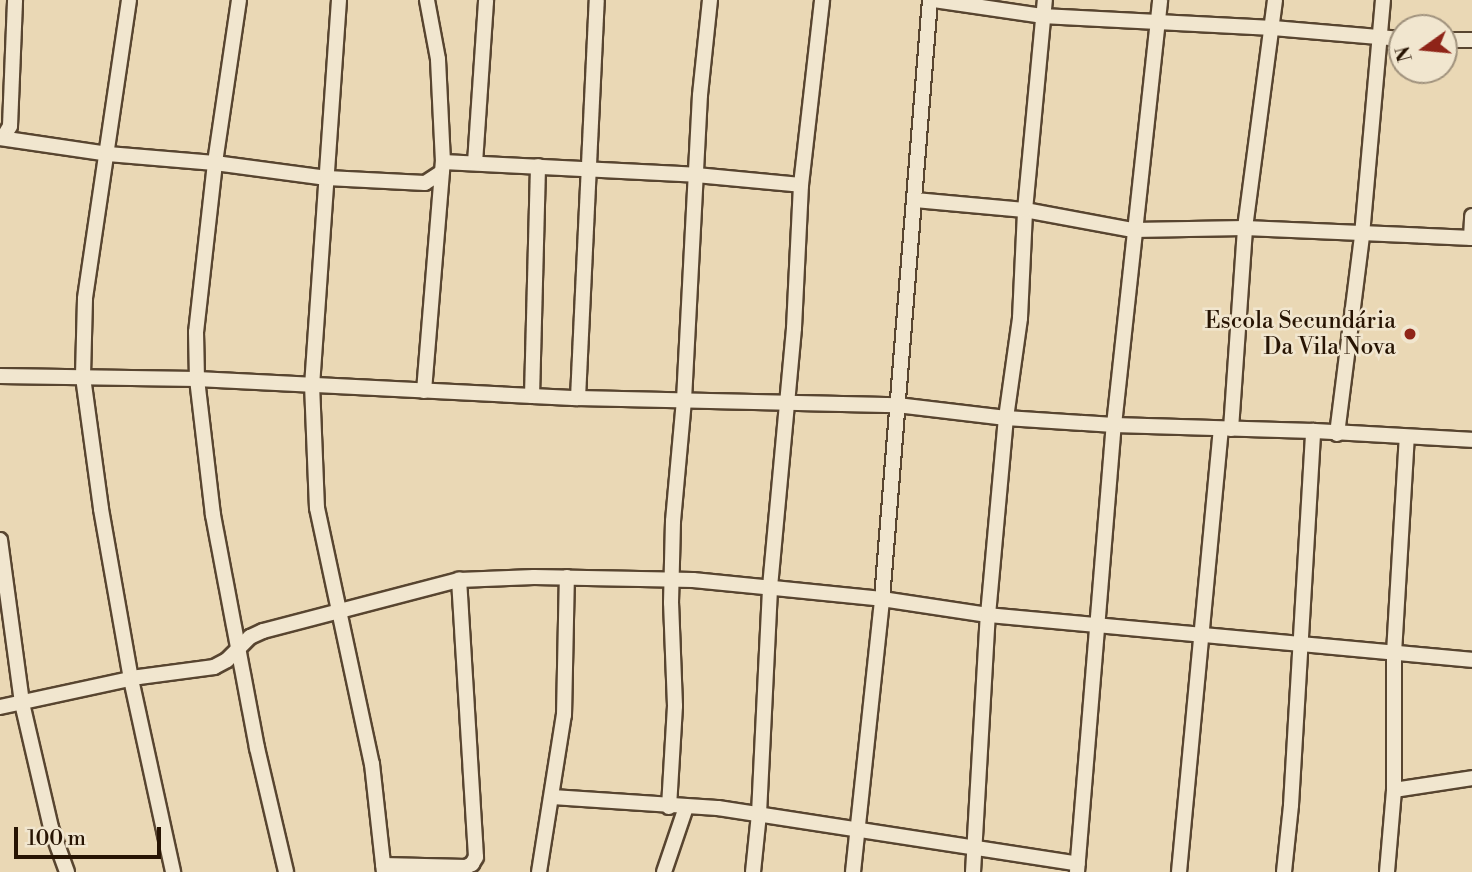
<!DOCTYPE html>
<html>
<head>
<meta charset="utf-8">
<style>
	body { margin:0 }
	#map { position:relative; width:1472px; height:872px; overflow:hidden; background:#ead8b5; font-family:"Libre Bodoni",serif }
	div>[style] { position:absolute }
	.roads { filter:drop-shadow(2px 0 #584530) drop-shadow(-2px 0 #584530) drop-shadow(0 2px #584530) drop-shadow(0 -2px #584530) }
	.minor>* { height:14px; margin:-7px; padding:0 7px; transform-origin:7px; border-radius:7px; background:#f1e6cf }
	.dots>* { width:19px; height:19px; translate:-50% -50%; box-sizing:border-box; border:4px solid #f1e6cf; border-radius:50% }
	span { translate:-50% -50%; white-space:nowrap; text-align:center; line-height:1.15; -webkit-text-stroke:5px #f1e6cf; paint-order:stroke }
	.poi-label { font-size:23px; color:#271403 }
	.right { translate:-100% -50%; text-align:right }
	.north { position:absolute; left:1388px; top:14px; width:70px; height:70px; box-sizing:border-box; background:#f1e6cf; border:2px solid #a0927d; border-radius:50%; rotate:255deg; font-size:19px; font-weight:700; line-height:28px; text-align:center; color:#271403 }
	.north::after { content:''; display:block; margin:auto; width:24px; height:32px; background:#8f2418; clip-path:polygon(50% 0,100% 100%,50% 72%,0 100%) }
	.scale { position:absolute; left:14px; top:827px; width:147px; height:32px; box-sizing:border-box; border:4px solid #271403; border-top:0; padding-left:9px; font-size:21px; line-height:24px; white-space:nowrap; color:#271403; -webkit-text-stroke:5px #f1e6cf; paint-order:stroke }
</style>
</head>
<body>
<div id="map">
	<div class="roads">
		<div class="minor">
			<div style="left:129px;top:0;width:302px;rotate:98.4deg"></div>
			<div style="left:85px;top:299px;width:78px;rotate:91.5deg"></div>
			<div style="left:83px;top:377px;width:133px;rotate:82.2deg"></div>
			<div style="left:101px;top:509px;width:173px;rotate:80deg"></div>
			<div style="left:131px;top:679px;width:198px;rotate:77.7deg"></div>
			<div style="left:239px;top:0;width:165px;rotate:98.4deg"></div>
			<div style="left:215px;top:163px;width:170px;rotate:96.4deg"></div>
			<div style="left:196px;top:332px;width:47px;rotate:88.8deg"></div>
			<div style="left:197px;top:379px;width:137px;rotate:83.3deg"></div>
			<div style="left:213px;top:515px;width:237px;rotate:79.3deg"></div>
			<div style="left:257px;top:748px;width:127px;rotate:76.8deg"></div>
			<div style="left:339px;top:0;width:385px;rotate:94deg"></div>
			<div style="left:312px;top:384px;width:124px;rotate:87.7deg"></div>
			<div style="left:317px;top:508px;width:262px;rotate:77.9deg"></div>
			<div style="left:372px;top:764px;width:109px;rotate:83.7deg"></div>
			<div style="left:934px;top:0;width:109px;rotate:8.4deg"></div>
			<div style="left:1042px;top:16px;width:231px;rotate:3deg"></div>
			<div style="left:1273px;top:28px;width:129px;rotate:4.9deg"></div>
			<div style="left:1444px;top:40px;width:28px"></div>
			<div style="left:0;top:138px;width:109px;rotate:8.4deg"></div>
			<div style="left:108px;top:154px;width:107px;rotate:4.8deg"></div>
			<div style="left:215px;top:163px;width:113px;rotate:7.6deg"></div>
			<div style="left:327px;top:178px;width:98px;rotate:2.9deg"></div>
			<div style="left:425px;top:183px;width:20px;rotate:-33deg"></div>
			<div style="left:3px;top:138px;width:14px;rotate:-60deg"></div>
			<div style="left:10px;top:126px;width:126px;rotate:-87.7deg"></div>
			<div style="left:443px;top:162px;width:253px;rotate:2.9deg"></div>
			<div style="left:696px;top:175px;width:105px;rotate:5.4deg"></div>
			<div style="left:475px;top:163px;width:163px;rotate:-86.1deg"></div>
			<div style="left:915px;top:200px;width:110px;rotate:5.2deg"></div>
			<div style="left:1025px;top:210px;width:110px;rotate:10.5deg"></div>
			<div style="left:1133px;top:230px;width:112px;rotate:-1deg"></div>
			<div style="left:1245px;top:228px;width:227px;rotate:2.5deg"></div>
			<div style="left:1471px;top:238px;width:22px;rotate:-87deg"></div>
			<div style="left:0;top:376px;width:197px;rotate:0.9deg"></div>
			<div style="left:197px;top:379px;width:381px;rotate:2.9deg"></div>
			<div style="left:578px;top:398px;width:319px;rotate:1.3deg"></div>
			<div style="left:897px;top:405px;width:110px;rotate:6.8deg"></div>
			<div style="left:1006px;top:418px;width:108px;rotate:3.7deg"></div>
			<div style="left:1114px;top:425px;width:199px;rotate:1.7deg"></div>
			<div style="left:1313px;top:431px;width:159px;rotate:3.2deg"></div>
			<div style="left:424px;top:391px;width:230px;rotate:-85.3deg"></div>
			<div style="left:443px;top:162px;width:103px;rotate:-92.8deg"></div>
			<div style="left:438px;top:59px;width:60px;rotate:-100.6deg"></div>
			<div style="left:532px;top:396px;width:230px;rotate:-88.5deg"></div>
			<div style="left:578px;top:398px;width:398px;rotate:-87.3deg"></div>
			<div style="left:1231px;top:429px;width:201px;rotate:-86deg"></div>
			<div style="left:1245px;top:228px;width:230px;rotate:-82.5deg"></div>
			<div style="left:1337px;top:434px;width:201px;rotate:-82.8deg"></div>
			<div style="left:1362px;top:235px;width:236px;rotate:-84.9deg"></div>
			<div style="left:0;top:540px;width:164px;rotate:82.3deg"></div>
			<div style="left:22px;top:703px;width:128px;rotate:76.9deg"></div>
			<div style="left:51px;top:828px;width:47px;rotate:70deg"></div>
			<div style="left:0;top:707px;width:142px;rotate:-12.2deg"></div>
			<div style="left:139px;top:677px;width:76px;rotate:-7.6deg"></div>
			<div style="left:214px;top:667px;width:15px;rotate:-28deg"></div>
			<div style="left:227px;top:660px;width:33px;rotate:-45deg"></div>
			<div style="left:250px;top:637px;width:14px;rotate:-25deg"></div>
			<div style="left:263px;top:631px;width:203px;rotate:-14.6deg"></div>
			<div style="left:459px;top:580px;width:75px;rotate:-2.3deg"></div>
			<div style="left:534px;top:577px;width:159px;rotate:1.1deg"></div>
			<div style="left:693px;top:580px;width:190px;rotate:5.7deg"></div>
			<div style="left:882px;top:599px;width:107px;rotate:8.6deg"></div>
			<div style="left:988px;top:615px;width:486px;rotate:5.3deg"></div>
			<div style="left:1394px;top:790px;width:79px;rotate:-8.7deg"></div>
			<div style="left:552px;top:797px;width:166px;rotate:3.8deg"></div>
			<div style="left:718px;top:808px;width:364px;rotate:8.8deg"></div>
			<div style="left:669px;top:807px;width:101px;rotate:-86.6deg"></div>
			<div style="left:675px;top:706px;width:103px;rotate:-92.2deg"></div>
			<div style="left:671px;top:603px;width:82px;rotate:-88.6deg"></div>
			<div style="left:673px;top:521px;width:121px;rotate:-84.8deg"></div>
			<div style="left:684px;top:400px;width:305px;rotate:-87deg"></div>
			<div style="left:700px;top:95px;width:96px;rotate:-84deg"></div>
			<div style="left:383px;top:865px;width:83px;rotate:1.4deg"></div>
			<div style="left:466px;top:867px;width:7px;rotate:-27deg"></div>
			<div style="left:472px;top:864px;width:8px;rotate:-60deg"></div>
			<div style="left:476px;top:857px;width:278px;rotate:-93.5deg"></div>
			<div style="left:539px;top:872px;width:159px;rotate:-81deg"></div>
			<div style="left:564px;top:715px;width:138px;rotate:-88.8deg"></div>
			<div style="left:664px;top:872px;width:69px;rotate:-71.3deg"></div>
			<div style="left:753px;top:872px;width:58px;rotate:-84.1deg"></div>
			<div style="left:759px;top:814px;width:227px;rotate:-87.2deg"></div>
			<div style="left:770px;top:587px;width:260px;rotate:-84.7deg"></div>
			<div style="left:794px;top:328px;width:143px;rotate:-87.2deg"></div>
			<div style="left:801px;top:185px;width:186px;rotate:-83.5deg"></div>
			<div style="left:853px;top:872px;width:275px;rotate:-83.9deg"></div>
			<div style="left:882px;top:599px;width:601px;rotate:-85.42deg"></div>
			<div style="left:973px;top:872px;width:257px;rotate:-86.7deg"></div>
			<div style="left:988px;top:615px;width:198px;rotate:-84.8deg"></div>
			<div style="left:1006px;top:418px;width:101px;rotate:-82deg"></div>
			<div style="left:1020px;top:318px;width:108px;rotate:-87.3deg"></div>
			<div style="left:1025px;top:210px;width:211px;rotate:-84.6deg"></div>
			<div style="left:1077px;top:872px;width:449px;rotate:-85.3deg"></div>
			<div style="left:1114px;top:425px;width:427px;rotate:-83.8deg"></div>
			<div style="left:1179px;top:872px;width:444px;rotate:-84.6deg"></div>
			<div style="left:1284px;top:872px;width:67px;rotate:-84deg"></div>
			<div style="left:1291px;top:805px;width:375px;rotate:-86.6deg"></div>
			<div style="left:1387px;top:872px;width:82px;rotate:-85.1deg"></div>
			<div style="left:1394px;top:790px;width:137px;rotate:-90deg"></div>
			<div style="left:1394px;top:653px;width:216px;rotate:-86.6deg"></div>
		</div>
	</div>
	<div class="dots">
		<div style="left:1410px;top:334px;background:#8f2418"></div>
	</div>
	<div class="poi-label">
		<span class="right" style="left:1396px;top:334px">Escola Secundária<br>Da Vila Nova</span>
	</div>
	<div class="north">N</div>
	<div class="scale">100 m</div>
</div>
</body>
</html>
